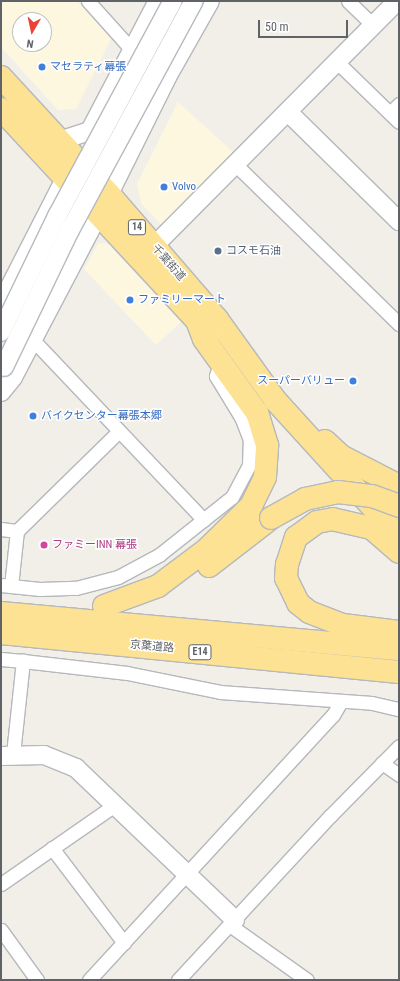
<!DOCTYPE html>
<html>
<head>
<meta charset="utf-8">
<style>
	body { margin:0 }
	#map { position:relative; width:400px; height:981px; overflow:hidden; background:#f1efe8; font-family:"Roboto Condensed","Noto Sans JP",sans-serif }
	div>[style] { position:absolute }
	.commercial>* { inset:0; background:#fef7e0 }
	.roads { filter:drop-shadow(1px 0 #b5b8bc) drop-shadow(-1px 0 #b5b8bc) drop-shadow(0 1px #b5b8bc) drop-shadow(0 -1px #b5b8bc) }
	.street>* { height:13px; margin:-6.5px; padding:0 6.5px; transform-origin:6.5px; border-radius:6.5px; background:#fff }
	.secondary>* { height:18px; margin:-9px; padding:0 9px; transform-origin:9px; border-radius:9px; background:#fff }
	.highway>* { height:22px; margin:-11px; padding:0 11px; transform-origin:11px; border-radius:11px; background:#fde293 }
	.bridges { filter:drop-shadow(1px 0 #b6babf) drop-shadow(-1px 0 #b6babf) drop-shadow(0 1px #b6babf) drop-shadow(0 -1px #b6babf) }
	.secondary-bridge>* { height:18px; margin:-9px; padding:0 9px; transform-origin:9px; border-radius:9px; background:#fff }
	.highway-bridge>* { height:22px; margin:-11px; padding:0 11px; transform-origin:11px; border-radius:11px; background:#fde293 }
	.dots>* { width:11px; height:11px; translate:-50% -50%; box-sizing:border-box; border:2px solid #fff; border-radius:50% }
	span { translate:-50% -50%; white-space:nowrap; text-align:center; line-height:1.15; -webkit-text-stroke:3px #fff; paint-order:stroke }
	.shield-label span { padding:1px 3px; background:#fff; border:1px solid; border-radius:3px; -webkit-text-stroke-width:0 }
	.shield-label { font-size:10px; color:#5f6368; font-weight:700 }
	.shop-label { font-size:11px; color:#366cbe }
	.left { translate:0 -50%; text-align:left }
	.right { translate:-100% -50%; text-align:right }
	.service-label { font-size:11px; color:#4e5e75 }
	.street-label { font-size:11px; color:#5f6368 }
	.hotel-label { font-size:11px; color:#b23c85 }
	.frame { position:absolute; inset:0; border:2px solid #5f6368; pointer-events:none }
	.north { position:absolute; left:12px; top:12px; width:40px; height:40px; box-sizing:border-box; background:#fff; border:1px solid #bfc1c3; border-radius:50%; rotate:189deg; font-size:11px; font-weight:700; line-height:16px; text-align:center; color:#5f6368 }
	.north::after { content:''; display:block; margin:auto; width:14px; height:18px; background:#ea4335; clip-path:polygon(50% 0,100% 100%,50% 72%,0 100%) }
	.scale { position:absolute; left:258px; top:20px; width:90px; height:18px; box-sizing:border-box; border:2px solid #5f6368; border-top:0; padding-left:5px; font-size:12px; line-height:14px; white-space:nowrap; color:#5f6368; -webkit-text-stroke:3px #fff; paint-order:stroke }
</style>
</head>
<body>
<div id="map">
	<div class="commercial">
		<div style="clip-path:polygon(evenodd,1px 1px,77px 1px,111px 39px,76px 109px,58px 110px,1px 47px,1px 1px,20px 20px,44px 20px,44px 44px,20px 44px,20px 20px)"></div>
		<div style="clip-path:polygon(178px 102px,235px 154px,163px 227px,141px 203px,137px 184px)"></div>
		<div style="clip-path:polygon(107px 243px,181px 322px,156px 345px,84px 269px,98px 244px)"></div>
	</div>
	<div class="roads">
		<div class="street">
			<div style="left:88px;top:1px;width:66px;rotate:48.1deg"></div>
			<div style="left:348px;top:1px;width:35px;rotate:44deg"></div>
			<div style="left:337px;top:62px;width:86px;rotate:44.1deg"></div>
			<div style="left:390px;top:113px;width:13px;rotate:-45deg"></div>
			<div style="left:236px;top:165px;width:228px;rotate:44.3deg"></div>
			<div style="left:33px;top:340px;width:248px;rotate:46.5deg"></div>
			<div style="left:1px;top:529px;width:16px;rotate:7deg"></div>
			<div style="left:1px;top:585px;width:39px;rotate:6deg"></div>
			<div style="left:40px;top:589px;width:36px;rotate:-2deg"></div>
			<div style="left:76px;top:588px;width:43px;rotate:-14.7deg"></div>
			<div style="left:118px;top:577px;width:47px;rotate:-28.2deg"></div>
			<div style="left:159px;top:555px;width:93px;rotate:-38.5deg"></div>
			<div style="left:232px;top:497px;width:36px;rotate:-62deg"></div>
			<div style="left:249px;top:465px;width:25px;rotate:-88deg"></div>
			<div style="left:250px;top:440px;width:25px;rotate:-111deg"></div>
			<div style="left:241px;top:417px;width:48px;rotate:-121.4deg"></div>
			<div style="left:216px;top:376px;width:17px;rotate:-73deg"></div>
			<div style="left:11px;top:586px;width:55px;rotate:-83.8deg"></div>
			<div style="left:17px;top:531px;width:143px;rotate:-44.4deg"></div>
			<div style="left:1px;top:659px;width:22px;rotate:5deg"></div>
			<div style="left:13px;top:754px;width:94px;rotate:-83.9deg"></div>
			<div style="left:23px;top:661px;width:105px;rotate:6.6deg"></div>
			<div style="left:127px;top:673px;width:95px;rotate:11.5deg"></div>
			<div style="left:220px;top:692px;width:152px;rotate:4.1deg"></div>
			<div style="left:372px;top:703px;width:28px;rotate:13deg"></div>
			<div style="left:382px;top:763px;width:21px;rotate:35deg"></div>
			<div style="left:52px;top:848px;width:119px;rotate:52.8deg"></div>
			<div style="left:1px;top:884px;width:140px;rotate:-34.8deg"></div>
			<div style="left:231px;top:926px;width:93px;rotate:35.4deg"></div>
			<div style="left:1px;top:930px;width:62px;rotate:54.2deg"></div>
			<div style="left:89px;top:980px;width:360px;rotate:-47.4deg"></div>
			<div style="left:333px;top:715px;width:16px;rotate:-60deg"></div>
			<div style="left:178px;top:980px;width:224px;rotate:-47.2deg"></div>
			<div style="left:330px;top:816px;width:98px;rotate:-45.4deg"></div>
		</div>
		<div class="secondary">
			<div style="left:288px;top:112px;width:156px;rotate:44.5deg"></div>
			<div style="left:59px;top:141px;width:33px;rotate:-18deg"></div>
			<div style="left:90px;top:131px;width:147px;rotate:-62.4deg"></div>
			<div style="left:109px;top:194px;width:131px;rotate:-63.6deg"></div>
			<div style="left:167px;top:77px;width:87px;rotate:-60.5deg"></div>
			<div style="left:154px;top:246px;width:345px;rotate:-45.2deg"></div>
			<div style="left:1px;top:304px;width:140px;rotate:-62.9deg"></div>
			<div style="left:1px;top:392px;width:19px;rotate:-51deg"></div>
			<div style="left:13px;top:377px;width:164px;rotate:-62.3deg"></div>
			<div style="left:89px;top:232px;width:19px;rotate:-62deg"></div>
			<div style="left:98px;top:215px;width:13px;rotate:-81deg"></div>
			<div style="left:1px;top:756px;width:43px;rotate:-1.3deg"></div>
			<div style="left:44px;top:755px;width:35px;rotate:22deg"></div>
			<div style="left:76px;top:768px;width:220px;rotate:43.7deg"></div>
		</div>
		<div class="highway">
			<div style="left:1px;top:77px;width:159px;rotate:47.3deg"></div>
			<div style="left:109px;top:194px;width:165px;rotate:49.2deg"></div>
			<div style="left:217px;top:319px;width:101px;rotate:54.3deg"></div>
			<div style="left:276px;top:401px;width:183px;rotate:47.7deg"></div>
			<div style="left:1px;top:109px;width:306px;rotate:47.2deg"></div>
			<div style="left:325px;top:441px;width:22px;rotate:43deg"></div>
			<div style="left:341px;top:456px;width:65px;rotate:27.3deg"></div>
			<div style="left:399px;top:552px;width:37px;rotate:-139deg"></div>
			<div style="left:371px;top:528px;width:39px;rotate:-167deg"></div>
			<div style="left:333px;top:519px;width:16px;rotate:169deg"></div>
			<div style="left:317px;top:522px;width:26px;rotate:144deg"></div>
			<div style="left:296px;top:537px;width:28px;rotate:108deg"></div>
			<div style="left:287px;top:564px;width:14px;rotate:94deg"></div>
			<div style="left:286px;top:578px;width:28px;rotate:64deg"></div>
			<div style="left:298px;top:603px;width:14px;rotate:39deg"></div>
			<div style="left:309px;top:612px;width:36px;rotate:21deg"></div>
			<div style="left:343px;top:625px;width:56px;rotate:7.1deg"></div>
			<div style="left:209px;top:566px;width:78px;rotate:-37.7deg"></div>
			<div style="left:104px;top:606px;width:58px;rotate:-20.3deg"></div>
			<div style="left:158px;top:586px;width:60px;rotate:-36.9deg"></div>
			<div style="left:206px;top:550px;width:63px;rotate:-44.4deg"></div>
			<div style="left:251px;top:506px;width:32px;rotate:-64deg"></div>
			<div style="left:265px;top:477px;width:32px;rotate:-86deg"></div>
			<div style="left:267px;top:445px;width:34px;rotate:-107deg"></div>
			<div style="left:257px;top:413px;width:91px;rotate:-125.6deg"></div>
			<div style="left:204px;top:339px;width:17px;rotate:-111deg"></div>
			<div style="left:1px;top:613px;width:400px;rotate:5.2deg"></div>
			<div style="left:1px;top:633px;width:400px;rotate:5.6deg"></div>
		</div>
	</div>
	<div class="bridges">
		<div class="secondary-bridge">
			<div style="left:1px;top:332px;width:129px;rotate:-64.2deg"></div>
			<div style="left:57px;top:216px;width:244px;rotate:-61.7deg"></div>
			<div style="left:4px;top:367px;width:152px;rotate:-64.3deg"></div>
			<div style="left:70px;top:230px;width:260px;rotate:-61.6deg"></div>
		</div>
		<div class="highway-bridge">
			<div style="left:271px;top:518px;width:39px;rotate:-29deg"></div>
			<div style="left:305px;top:499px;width:34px;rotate:-12deg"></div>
			<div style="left:338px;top:492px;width:34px;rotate:7deg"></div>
			<div style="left:372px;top:496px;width:29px;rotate:20deg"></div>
		</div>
	</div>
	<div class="dots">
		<div style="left:42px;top:67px;background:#3f7fe0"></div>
		<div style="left:164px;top:187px;background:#3f7fe0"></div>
		<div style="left:218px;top:251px;background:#5c6f8a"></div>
		<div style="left:130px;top:300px;background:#3f7fe0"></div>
		<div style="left:353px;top:381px;background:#3f7fe0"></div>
		<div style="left:33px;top:416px;background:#3f7fe0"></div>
		<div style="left:44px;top:545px;background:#d1479c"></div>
	</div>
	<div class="shield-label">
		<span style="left:137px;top:227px">14</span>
		<span style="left:200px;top:652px">E14</span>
	</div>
	<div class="shop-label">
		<span class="left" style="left:50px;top:67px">マセラティ幕張</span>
		<span class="left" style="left:172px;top:187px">Volvo</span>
		<span class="left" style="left:138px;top:300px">ファミリーマート</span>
		<span class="right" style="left:345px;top:381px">スーパーバリュー</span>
		<span class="left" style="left:41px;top:416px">バイクセンター幕張本郷</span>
	</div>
	<div class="service-label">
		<span class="left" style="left:226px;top:251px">コスモ石油</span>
	</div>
	<div class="street-label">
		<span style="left:168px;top:263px;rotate:49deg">千葉街道</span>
		<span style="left:152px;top:647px;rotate:5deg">京葉道路</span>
	</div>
	<div class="hotel-label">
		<span class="left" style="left:52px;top:545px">ファミーINN 幕張</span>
	</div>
	<div class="frame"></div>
	<div class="north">N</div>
	<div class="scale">50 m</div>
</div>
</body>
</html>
